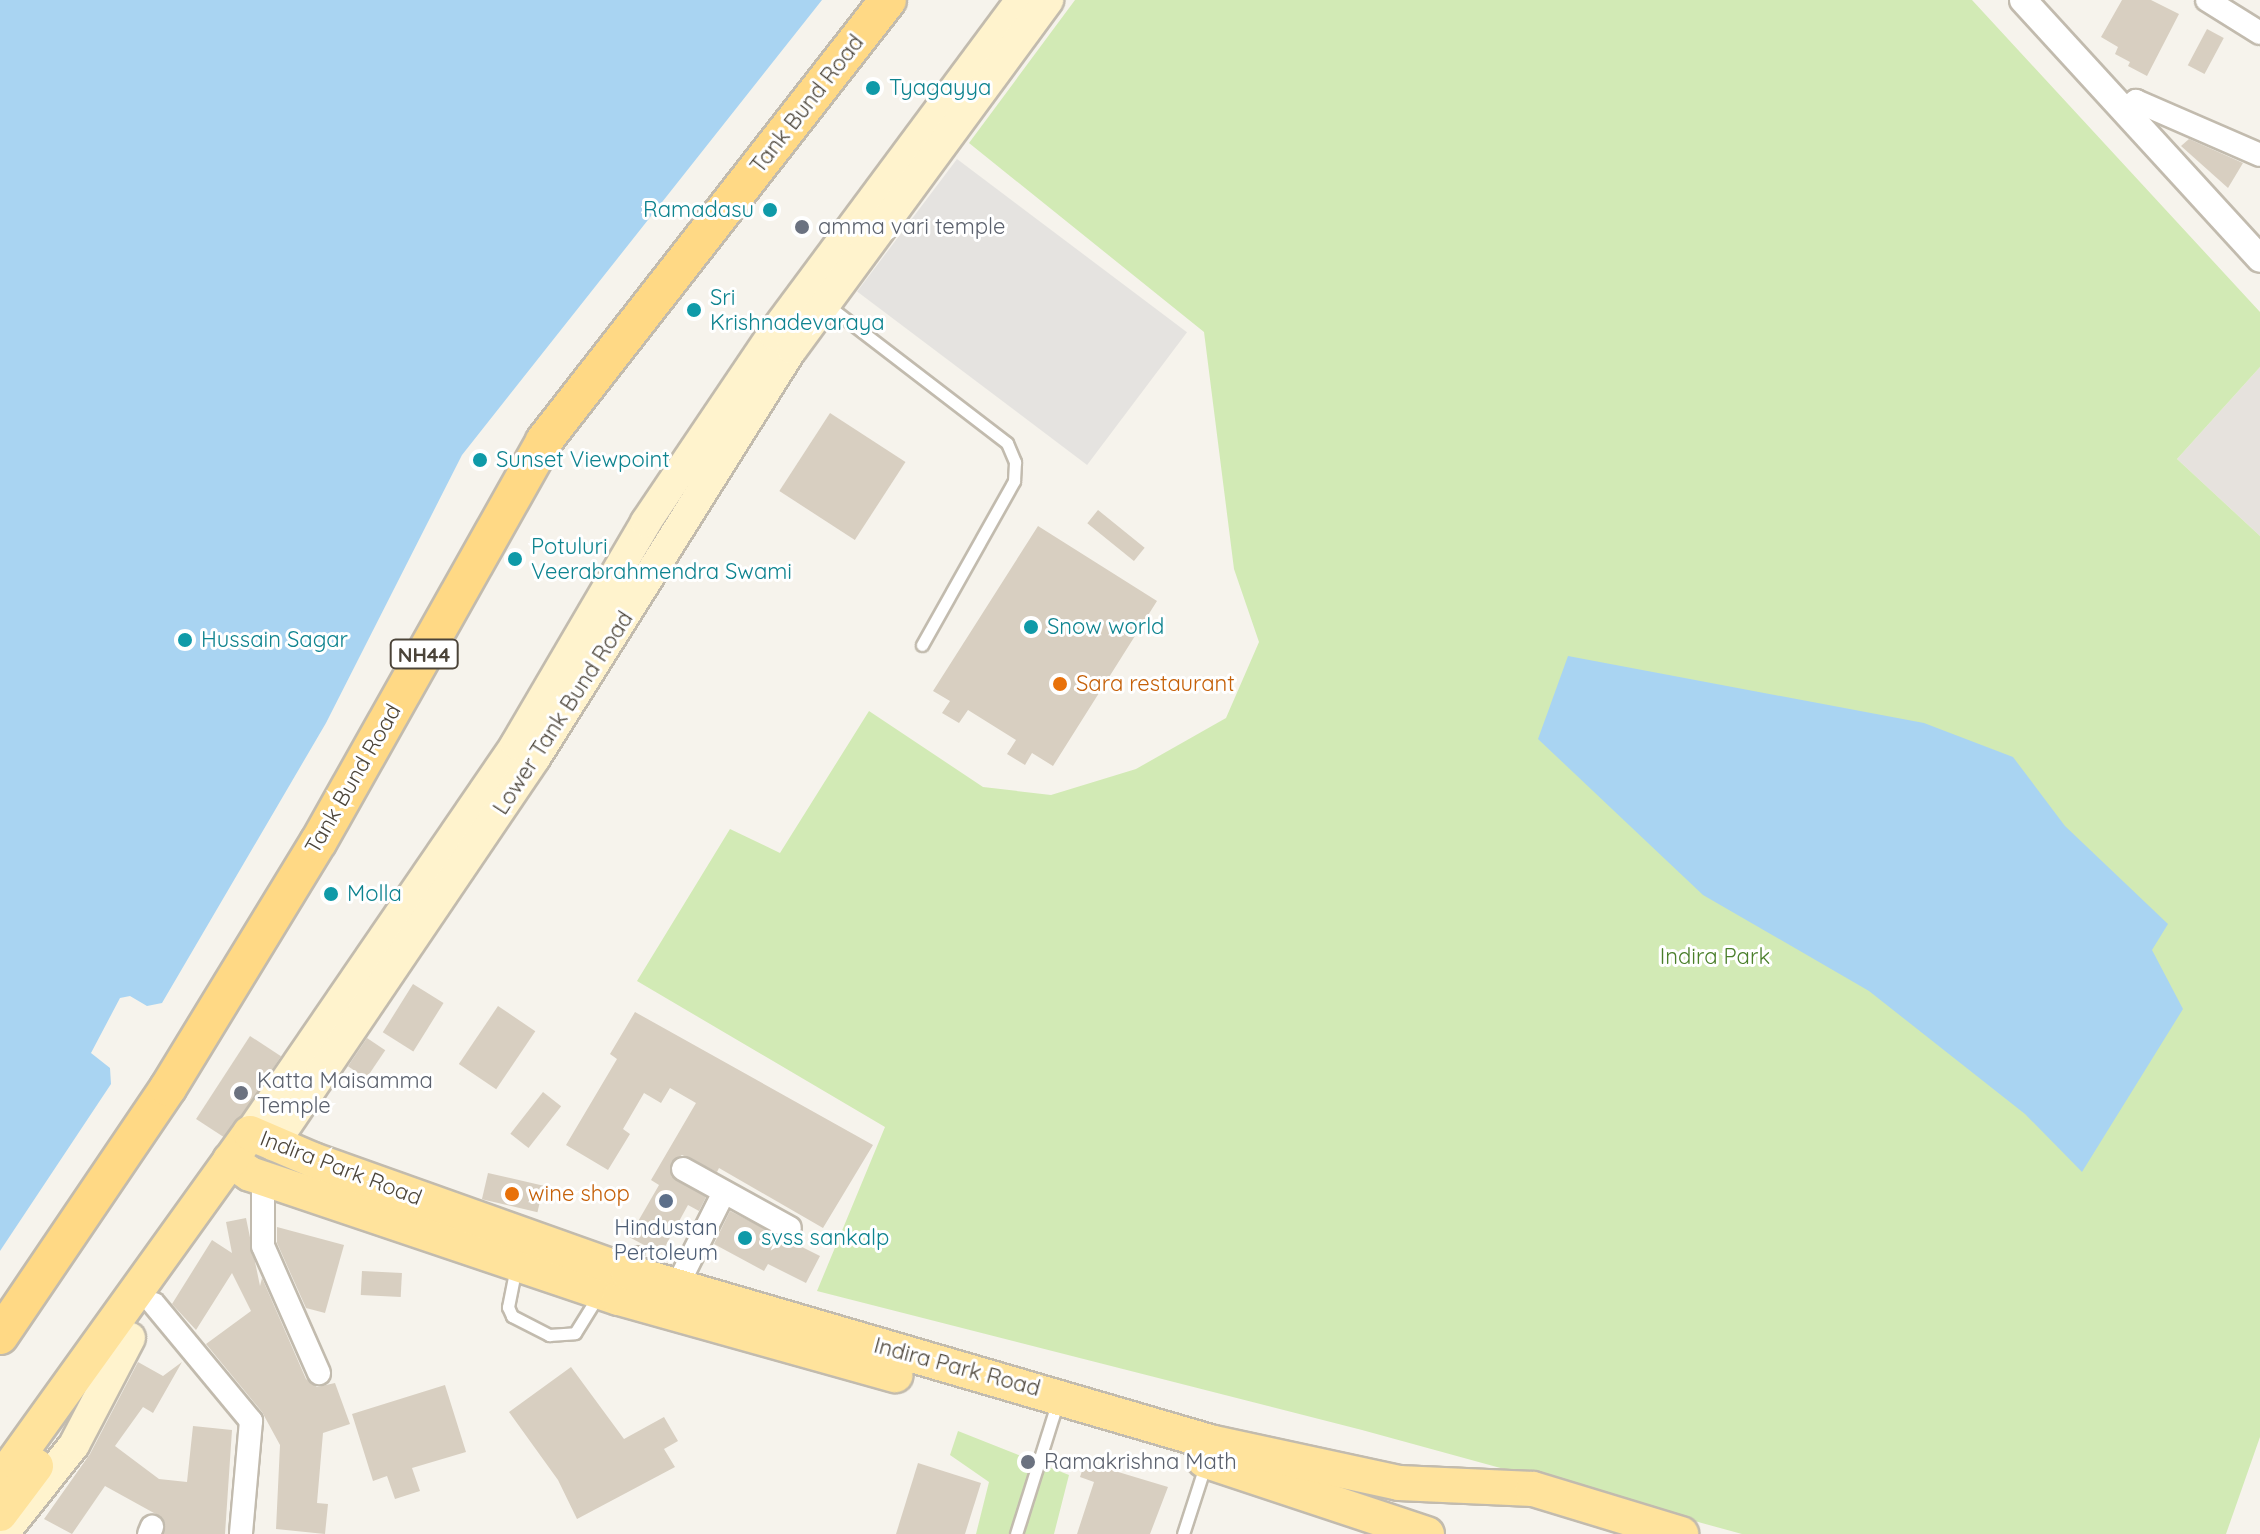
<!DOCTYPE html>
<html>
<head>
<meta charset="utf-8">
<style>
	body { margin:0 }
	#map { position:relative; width:2260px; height:1534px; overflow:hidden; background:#f6f3ec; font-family:Quicksand,sans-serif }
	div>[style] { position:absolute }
	.industrial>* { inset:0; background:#e6e2dd }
	.green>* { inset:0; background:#d2eab5 }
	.parking>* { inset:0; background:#e5e3e0; transform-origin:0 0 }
	.water>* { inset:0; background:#a9d4f2 }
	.building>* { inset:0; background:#d8cfc1; transform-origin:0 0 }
	.roads { filter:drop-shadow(2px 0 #c2bbae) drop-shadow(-2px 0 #c2bbae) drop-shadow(0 2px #c2bbae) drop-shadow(0 -2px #c2bbae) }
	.service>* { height:11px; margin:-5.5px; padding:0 5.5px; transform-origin:5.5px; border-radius:5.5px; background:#fff }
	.minor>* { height:22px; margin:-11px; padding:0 11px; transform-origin:11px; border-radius:11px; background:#fff }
	.tertiary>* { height:26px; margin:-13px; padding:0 13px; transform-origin:13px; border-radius:13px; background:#fff }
	.secondary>* { height:30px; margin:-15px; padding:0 15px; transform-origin:15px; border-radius:15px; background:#fff3cd }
	.primary>* { height:34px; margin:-17px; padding:0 17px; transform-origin:17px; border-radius:17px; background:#ffe39c }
	.trunk>* { height:36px; margin:-18px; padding:0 18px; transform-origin:18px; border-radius:18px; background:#ffd985 }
	.dots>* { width:22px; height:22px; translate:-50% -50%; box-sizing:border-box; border:4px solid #fff; border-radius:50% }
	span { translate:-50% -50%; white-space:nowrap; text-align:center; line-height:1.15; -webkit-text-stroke:6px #fff; paint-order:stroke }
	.shield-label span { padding:2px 6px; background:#fff; border:2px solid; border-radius:6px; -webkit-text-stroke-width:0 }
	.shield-label { font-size:20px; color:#4b4439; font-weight:700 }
	.culture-label { font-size:22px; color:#0d838f }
	.left { translate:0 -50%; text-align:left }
	.right { translate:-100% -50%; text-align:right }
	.street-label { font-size:22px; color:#4b4439 }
	.worship-label { font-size:22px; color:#5b616d }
	.food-label { font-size:22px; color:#c56008 }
	.park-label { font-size:22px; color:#4a7f2a }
	.service-label { font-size:22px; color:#4e5e75 }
</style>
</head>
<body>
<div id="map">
	<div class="industrial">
		<div style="clip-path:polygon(2260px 367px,2260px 536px,2177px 459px)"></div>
	</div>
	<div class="green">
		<div style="clip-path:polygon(1075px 0,1972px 0,2260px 312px,2260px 367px,2177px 459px,2260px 536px,2260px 1437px,2226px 1534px,1742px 1534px,1362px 1430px,817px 1291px,885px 1127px,637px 981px,730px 829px,780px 853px,869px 711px,983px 787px,1051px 795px,1136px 769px,1226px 718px,1259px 642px,1234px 569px,1204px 332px,969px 143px)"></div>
		<div style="clip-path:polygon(958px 1431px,1069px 1475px,1054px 1534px,976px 1534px,989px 1482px,950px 1455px)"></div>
	</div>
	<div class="parking">
		<div style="left:957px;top:159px;width:288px;height:166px;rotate:37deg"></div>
	</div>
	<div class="water">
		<div style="clip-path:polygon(0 0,822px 0,462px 455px,326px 723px,162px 1003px,147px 1006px,130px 996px,120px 998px,91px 1053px,110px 1068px,111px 1084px,0 1251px)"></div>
		<div style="clip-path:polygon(1568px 656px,1924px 723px,2013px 757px,2065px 826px,2168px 924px,2152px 950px,2183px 1009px,2082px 1172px,2025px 1114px,1869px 991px,1703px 895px,1538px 739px)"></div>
	</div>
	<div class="building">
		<div style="clip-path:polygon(2122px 0,2151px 0,2179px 14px,2147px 76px,2128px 66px,2130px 62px,2115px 54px,2118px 47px,2101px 37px)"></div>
		<div style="left:2207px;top:29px;width:19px;height:41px;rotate:28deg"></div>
		<div style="clip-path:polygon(2189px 139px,2243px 163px,2228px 188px,2181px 146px)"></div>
		<div style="left:830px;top:413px;width:90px;height:93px;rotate:33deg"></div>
		<div style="left:1098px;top:510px;width:60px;height:17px;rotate:39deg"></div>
		<div style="clip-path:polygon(1038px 526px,1157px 601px,1053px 766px,1032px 753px,1025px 765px,1007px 754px,1016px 740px,968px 710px,959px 723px,942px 713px,950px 701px,933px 691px)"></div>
		<div style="left:413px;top:984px;width:36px;height:57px;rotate:32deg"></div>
		<div style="left:498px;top:1006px;width:45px;height:70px;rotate:34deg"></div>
		<div style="clip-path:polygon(635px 1012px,873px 1145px,823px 1228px,719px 1168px,717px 1172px,682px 1155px,671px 1162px,671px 1176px,706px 1197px,699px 1211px,688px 1205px,661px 1254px,629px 1237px,659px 1185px,651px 1180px,696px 1103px,670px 1088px,661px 1103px,644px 1093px,623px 1129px,630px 1134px,608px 1170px,566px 1145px,617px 1059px,610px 1054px)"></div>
		<div style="left:250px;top:1036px;width:37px;height:99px;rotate:33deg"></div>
		<div style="left:367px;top:1038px;width:22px;height:34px;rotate:34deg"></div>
		<div style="left:543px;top:1092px;width:23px;height:53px;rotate:38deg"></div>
		<div style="left:488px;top:1173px;width:57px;height:27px;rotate:13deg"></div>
		<div style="clip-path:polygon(730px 1211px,820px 1256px,806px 1283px,768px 1264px,764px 1271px,714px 1244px)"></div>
		<div style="clip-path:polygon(246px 1218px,260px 1286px,262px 1278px,306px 1379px,317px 1387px,335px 1383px,350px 1424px,323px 1433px,317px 1503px,328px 1504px,325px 1534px,276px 1529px,280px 1445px,262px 1412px,206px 1344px,251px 1311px,232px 1273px,196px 1330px,172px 1304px,212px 1240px,232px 1253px,226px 1222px)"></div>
		<div style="clip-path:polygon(277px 1227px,344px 1245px,325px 1313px,306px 1308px,277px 1243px)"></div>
		<div style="left:362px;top:1271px;width:40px;height:24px;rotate:3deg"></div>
		<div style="clip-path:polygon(138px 1362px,163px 1376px,182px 1362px,153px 1413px,143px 1407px,115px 1446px,159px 1479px,187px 1482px,193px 1426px,232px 1430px,225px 1534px,164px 1534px,163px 1518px,105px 1486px,72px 1534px,44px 1519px,90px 1454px)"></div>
		<div style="clip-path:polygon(571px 1367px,624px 1439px,664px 1417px,678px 1441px,664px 1449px,675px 1467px,577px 1519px,558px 1480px,509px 1412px)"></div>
		<div style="clip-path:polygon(445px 1385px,466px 1452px,412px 1468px,420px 1491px,395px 1499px,387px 1476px,373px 1481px,352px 1414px)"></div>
		<div style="clip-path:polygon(1085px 1462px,1168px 1487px,1150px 1534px,1077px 1534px,1094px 1482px,1080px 1477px)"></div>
		<div style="clip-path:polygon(918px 1463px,981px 1483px,965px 1534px,896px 1534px)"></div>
	</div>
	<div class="roads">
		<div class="service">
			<div style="left:826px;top:304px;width:228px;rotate:37.5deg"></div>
			<div style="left:1007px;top:443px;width:21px;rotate:67deg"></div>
			<div style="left:1015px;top:462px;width:19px;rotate:93deg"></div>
			<div style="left:1014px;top:481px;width:188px;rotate:119.3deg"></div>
			<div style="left:609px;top:1257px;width:29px;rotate:-10deg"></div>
			<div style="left:516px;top:1267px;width:41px;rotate:101.3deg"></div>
			<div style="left:508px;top:1307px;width:10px;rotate:66deg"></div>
			<div style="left:512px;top:1316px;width:42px;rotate:27.2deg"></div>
			<div style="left:549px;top:1335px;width:26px;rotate:-4deg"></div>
			<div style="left:575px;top:1333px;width:44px;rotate:-58.1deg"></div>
			<div style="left:1016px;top:1534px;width:139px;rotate:-72.5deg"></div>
			<div style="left:1183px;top:1534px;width:71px;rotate:-72.1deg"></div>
		</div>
		<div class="minor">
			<div style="left:2207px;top:0;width:62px;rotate:31.9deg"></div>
			<div style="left:2126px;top:109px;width:13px;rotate:-39deg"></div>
			<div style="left:2136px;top:101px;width:135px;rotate:23.5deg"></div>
			<div style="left:683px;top:1169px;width:122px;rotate:28.9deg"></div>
			<div style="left:263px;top:1178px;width:68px;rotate:90deg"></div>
			<div style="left:263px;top:1246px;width:139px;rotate:66.2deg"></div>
			<div style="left:677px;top:1286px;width:105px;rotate:-63.4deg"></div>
			<div style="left:154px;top:1304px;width:152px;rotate:50.3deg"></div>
			<div style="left:251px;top:1421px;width:113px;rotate:95.1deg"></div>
			<div style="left:149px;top:1534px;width:8px;rotate:-67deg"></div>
		</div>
		<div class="tertiary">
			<div style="left:2023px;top:0;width:351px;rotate:47.5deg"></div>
		</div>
		<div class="secondary">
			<div style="left:250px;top:1133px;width:471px;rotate:-55.6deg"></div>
			<div style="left:516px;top:744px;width:257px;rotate:-59.6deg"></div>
			<div style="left:646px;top:522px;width:227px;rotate:-56deg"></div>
			<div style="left:773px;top:334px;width:416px;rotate:-53.4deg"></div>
			<div style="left:273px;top:1145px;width:467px;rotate:-55.9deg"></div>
			<div style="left:535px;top:758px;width:483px;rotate:-57.9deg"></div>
			<div style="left:792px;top:349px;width:433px;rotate:-53.7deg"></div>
			<div style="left:3px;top:1534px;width:114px;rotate:-51.4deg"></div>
			<div style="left:74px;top:1445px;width:121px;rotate:-62.4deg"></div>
		</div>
		<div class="primary">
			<div style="left:230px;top:1160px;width:24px;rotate:35deg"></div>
			<div style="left:250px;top:1174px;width:389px;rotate:18.6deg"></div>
			<div style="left:619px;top:1298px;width:287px;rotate:15.6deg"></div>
			<div style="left:1204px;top:1460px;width:235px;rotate:18.4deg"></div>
			<div style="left:0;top:1481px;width:428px;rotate:-54.3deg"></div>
			<div style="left:250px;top:1133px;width:69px;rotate:23.2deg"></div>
			<div style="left:313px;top:1160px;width:334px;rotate:19.6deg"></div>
			<div style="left:628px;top:1272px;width:606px;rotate:16.28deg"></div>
			<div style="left:1210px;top:1442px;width:193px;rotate:12.2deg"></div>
			<div style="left:1399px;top:1483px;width:134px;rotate:2.6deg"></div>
			<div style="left:1533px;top:1489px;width:155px;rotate:16.9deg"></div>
			<div style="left:0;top:1514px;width:60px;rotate:-53.1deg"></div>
		</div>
		<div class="trunk">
			<div style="left:0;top:1336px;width:300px;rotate:-55.9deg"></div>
			<div style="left:168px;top:1088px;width:289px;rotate:-58.6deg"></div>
			<div style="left:319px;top:841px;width:459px;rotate:-60.6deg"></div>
			<div style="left:544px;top:441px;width:559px;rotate:-52.04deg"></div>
		</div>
	</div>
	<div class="dots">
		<div style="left:873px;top:88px;background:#0f9aa8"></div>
		<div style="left:770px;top:210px;background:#0f9aa8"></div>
		<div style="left:802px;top:227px;background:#6b7280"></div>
		<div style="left:694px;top:310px;background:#0f9aa8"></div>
		<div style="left:480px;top:460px;background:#0f9aa8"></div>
		<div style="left:515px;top:559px;background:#0f9aa8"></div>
		<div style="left:1031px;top:627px;background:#0f9aa8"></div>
		<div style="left:185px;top:640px;background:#0f9aa8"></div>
		<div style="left:1060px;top:684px;background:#e8710a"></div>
		<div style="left:331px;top:894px;background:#0f9aa8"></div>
		<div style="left:241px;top:1093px;background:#6b7280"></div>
		<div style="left:512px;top:1194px;background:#e8710a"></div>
		<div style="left:666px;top:1201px;background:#5c6f8a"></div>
		<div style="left:745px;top:1238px;background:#0f9aa8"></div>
		<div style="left:1028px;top:1462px;background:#6b7280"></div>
	</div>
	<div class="shield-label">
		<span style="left:424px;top:654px">NH44</span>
	</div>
	<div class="culture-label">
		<span class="left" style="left:889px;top:88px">Tyagayya</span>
		<span class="right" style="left:754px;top:210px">Ramadasu</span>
		<span class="left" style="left:710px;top:310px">Sri<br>Krishnadevaraya</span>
		<span class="left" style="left:496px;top:460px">Sunset Viewpoint</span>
		<span class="left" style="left:531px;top:559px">Potuluri<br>Veerabrahmendra Swami</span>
		<span class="left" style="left:1047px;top:627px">Snow world</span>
		<span class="left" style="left:201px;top:640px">Hussain Sagar</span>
		<span class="left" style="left:347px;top:894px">Molla</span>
		<span class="left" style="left:761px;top:1238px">svss sankalp</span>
	</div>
	<div class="street-label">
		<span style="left:807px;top:104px;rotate:-52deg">Tank Bund Road</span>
		<span style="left:563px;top:713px;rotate:-57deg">Lower Tank Bund Road</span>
		<span style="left:353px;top:779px;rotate:-60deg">Tank Bund Road</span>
		<span style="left:341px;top:1168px;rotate:21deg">Indira Park Road</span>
		<span style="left:957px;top:1367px;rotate:15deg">Indira Park Road</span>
	</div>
	<div class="worship-label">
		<span class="left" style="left:818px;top:227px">amma vari temple</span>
		<span class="left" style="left:257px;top:1093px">Katta Maisamma<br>Temple</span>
		<span class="left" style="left:1044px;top:1462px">Ramakrishna Math</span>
	</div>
	<div class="food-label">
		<span class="left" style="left:1076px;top:684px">Sara restaurant</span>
		<span class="left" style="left:528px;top:1194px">wine shop</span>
	</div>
	<div class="park-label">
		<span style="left:1715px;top:957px">Indira Park</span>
	</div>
	<div class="service-label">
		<span style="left:666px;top:1240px">Hindustan<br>Pertoleum</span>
	</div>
</div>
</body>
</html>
